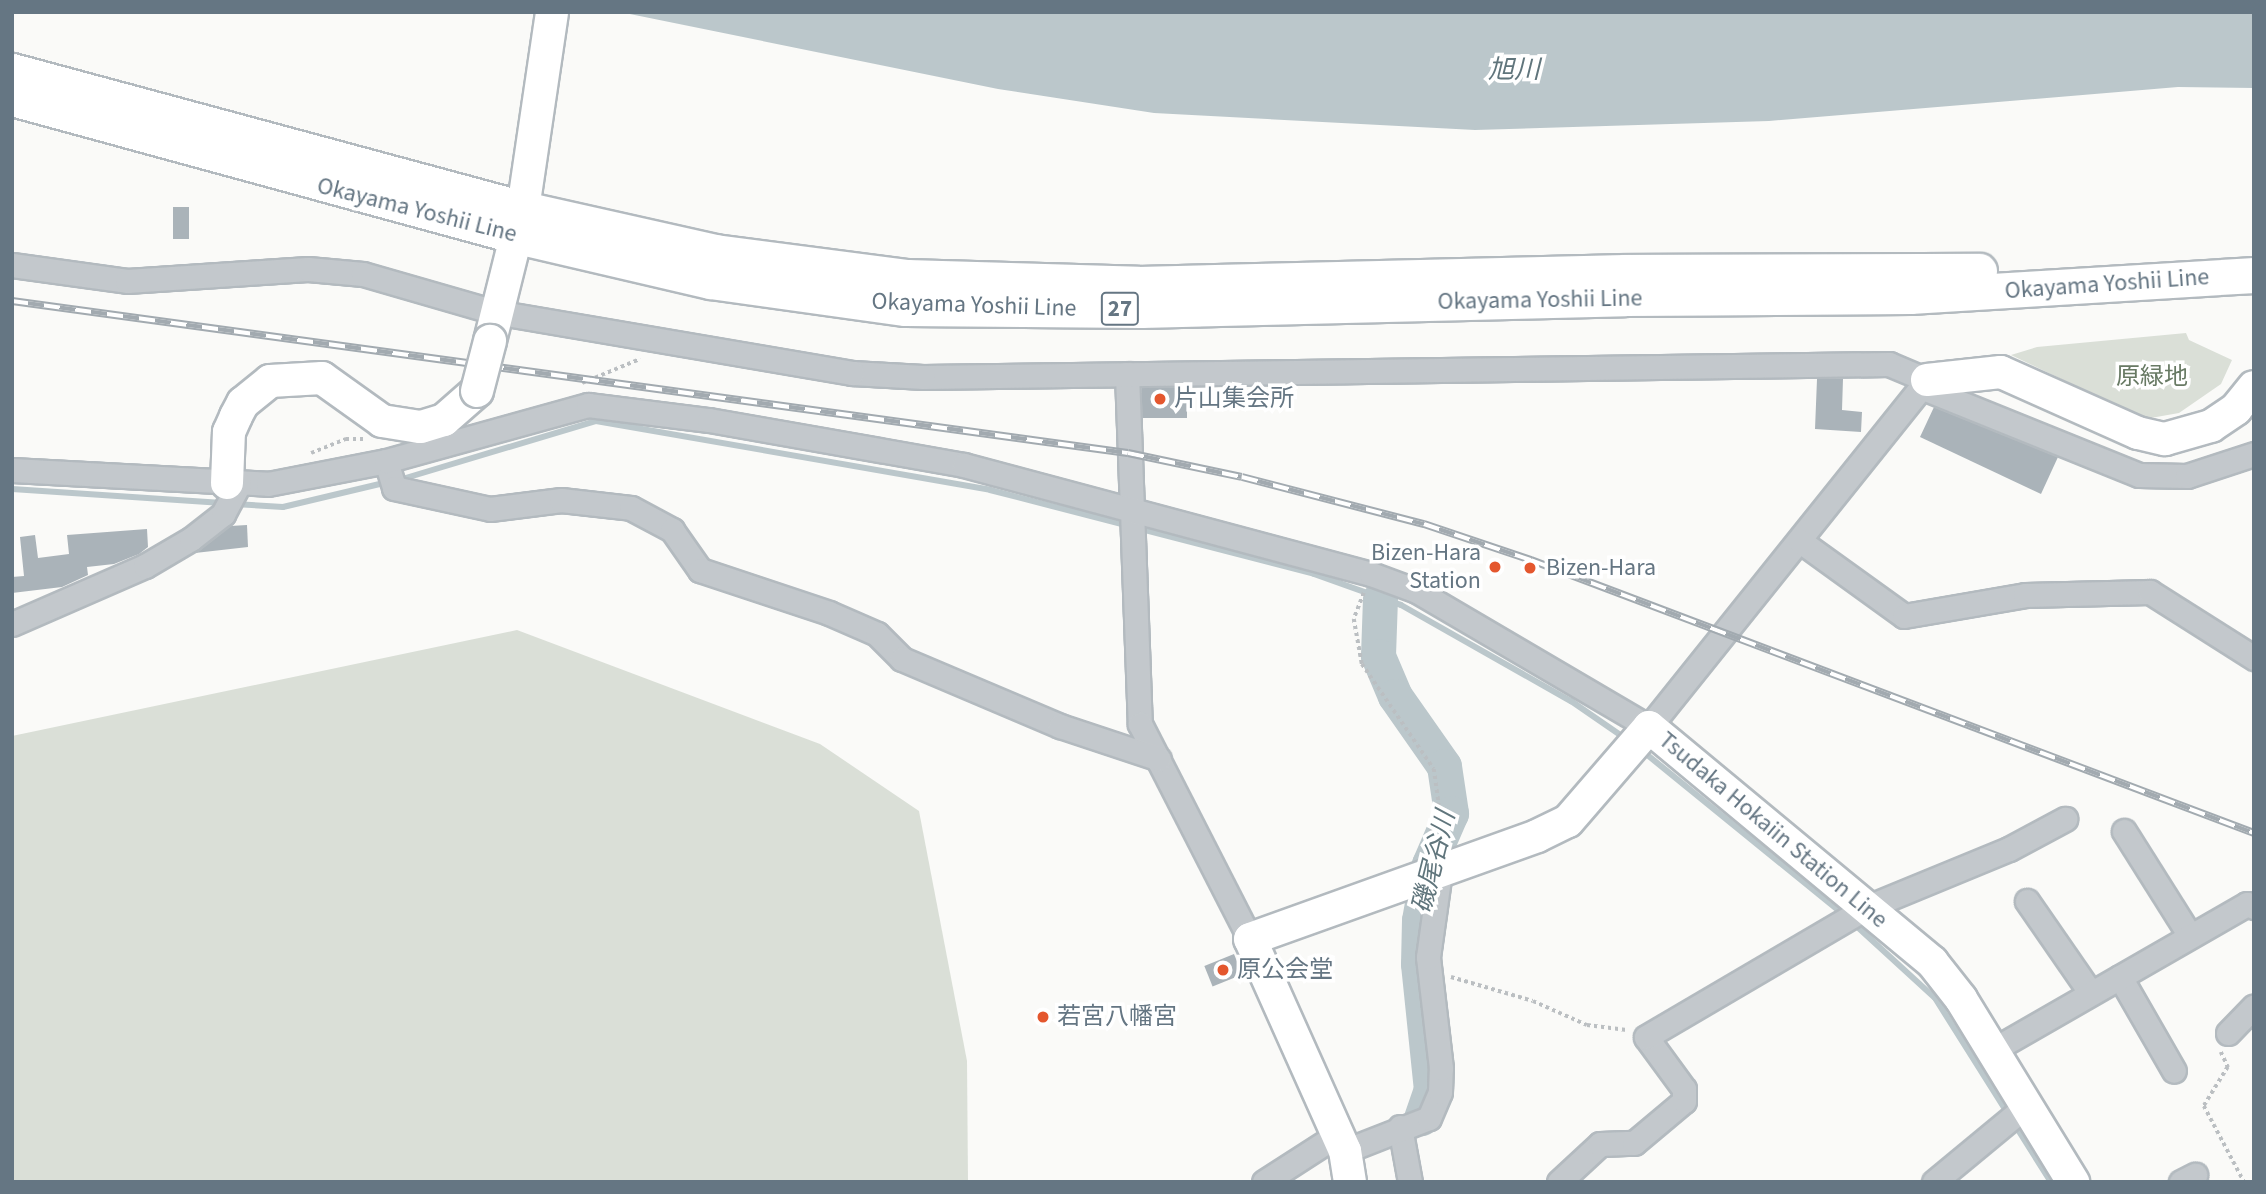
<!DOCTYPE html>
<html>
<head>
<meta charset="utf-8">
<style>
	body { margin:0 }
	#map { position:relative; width:2266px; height:1194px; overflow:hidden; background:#fafaf8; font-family:"Source Sans 3","Noto Sans JP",sans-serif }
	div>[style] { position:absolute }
	.green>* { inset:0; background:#dadfd7 }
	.water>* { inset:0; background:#bbc7cb }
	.stream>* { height:6px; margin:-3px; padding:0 3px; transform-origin:3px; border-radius:3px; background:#bbc7cb }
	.river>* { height:35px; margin:-17.5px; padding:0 17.5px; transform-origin:17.5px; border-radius:17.5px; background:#bbc7cb }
	.building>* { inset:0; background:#aab3b9; transform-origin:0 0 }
	.path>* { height:3.5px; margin-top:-1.75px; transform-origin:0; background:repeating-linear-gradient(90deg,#bbbfc2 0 3.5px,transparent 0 7px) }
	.roads { filter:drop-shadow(2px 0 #b3babf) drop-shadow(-2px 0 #b3babf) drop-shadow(0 2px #b3babf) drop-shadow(0 -2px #b3babf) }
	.street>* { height:23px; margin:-11.5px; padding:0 11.5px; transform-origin:11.5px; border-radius:11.5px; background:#c3c8cc }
	.secondary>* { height:32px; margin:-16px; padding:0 16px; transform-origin:16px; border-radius:16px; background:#fff }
	.primary>* { height:35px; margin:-17.5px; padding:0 17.5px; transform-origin:17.5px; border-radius:17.5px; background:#fff }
	.rail>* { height:8px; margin-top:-4px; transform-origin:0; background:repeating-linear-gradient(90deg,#fff 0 16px,#a2aab0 0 32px); box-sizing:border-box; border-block:2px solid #a2aab0 }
	.bridges { filter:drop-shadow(2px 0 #b3babf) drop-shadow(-2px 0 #b3babf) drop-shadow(0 2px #b3babf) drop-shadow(0 -2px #b3babf) }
	.secondary-bridge>* { height:32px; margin:-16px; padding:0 16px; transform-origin:16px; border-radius:16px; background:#fff }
	.dots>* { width:19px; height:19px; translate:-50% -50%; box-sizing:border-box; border:4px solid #fff; border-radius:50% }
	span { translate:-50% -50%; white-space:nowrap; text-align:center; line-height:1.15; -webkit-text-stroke:7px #fff; paint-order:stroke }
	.shield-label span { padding:2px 5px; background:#fff; border:2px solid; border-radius:5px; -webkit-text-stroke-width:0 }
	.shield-label { font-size:23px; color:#657683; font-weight:700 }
	.street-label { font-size:24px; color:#657683 }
	.park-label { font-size:24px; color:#687a64 }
	.poi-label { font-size:24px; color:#657683 }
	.left { translate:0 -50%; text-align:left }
	.right { translate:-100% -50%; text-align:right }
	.water-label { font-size:26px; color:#60757c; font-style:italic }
	.frame { position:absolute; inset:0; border:14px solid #657683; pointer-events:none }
</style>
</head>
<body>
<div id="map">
	<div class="green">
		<div style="clip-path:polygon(2186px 333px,2189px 340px,2232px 360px,2221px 384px,2179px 413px,2145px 419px,2011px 355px,2037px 347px)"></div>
		<div style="clip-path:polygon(517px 630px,820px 744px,919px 811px,967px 1061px,968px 1182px,12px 1182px,12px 736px)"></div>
	</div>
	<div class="water">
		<div style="clip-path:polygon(620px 12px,2254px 12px,2254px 88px,2178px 87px,1769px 121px,1475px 130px,1154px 113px,998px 89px)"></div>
	</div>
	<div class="stream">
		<div style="left:399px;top:480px;width:206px;rotate:-16.7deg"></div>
		<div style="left:596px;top:421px;width:400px;rotate:9.9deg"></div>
		<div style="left:990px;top:490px;width:335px;rotate:14.5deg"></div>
		<div style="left:1314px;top:574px;width:92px;rotate:19.6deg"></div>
		<div style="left:1401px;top:605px;width:195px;rotate:29.5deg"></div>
		<div style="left:1571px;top:701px;width:67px;rotate:34.6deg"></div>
		<div style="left:12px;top:489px;width:211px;rotate:3.8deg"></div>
		<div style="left:234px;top:504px;width:49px;rotate:3.5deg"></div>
		<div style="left:283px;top:507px;width:108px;rotate:-13.4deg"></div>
		<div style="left:1640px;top:749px;width:263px;rotate:39.1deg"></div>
		<div style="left:1852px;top:922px;width:113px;rotate:42.5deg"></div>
		<div style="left:1935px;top:998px;width:218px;rotate:57.8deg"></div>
	</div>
	<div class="river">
		<div style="left:1380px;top:598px;width:58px;rotate:92deg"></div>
		<div style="left:1378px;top:656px;width:43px;rotate:67deg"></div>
		<div style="left:1395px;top:696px;width:85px;rotate:55deg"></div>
		<div style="left:1444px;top:766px;width:48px;rotate:81.5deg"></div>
		<div style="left:1451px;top:813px;width:56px;rotate:113.3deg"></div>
		<div style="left:1429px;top:864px;width:57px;rotate:100.1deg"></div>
		<div style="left:1419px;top:920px;width:44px;rotate:91.3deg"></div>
		<div style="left:1418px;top:964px;width:126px;rotate:84.1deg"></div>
		<div style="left:1431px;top:1089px;width:31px;rotate:109deg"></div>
	</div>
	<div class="building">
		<div style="left:173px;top:207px;width:16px;height:32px"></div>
		<div style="clip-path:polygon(1817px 379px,1843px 379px,1842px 410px,1862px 412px,1861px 432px,1815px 429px)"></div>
		<div style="left:1187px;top:387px;width:31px;height:45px;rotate:90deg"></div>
		<div style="clip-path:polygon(1934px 407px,2058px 457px,2041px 494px,1920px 437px)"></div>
		<div style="clip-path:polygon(247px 525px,248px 547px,195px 553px,230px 526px)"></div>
		<div style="clip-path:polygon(147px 529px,148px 547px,139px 554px,114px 564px,87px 567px,88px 575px,62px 587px,12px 593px,12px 577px,24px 576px,20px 537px,35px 535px,38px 558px,69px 554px,67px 535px)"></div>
		<div style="left:1234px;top:954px;width:22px;height:32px;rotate:68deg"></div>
	</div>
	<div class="path">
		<div style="left:582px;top:383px;width:63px;rotate:-22.5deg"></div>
		<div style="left:311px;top:453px;width:38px;rotate:-22deg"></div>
		<div style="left:346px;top:439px;width:17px"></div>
		<div style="left:1364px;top:593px;width:28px;rotate:111deg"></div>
		<div style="left:1354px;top:619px;width:46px;rotate:79.9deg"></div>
		<div style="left:1362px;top:664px;width:127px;rotate:55.6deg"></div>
		<div style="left:1434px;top:769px;width:34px;rotate:82deg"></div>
		<div style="left:1439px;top:803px;width:48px;rotate:104.6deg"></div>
		<div style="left:1451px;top:977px;width:85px;rotate:16.3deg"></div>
		<div style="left:1533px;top:1001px;width:59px;rotate:24deg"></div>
		<div style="left:1587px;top:1025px;width:40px;rotate:7.1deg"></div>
		<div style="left:2221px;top:1052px;width:17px;rotate:65deg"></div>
		<div style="left:2228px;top:1067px;width:46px;rotate:121.6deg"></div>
		<div style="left:2204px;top:1106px;width:86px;rotate:62.2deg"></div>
	</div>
	<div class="roads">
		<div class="street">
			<div style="left:12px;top:265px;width:116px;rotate:7.9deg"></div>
			<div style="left:127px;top:281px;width:181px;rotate:-3.8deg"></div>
			<div style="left:308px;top:269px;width:55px;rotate:5.2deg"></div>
			<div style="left:363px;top:274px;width:123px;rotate:16.1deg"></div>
			<div style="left:1127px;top:374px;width:350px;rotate:87.9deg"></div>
			<div style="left:1140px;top:724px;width:242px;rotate:62.9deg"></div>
			<div style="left:1921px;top:387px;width:235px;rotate:22deg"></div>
			<div style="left:2139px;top:475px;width:48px;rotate:1.2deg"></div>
			<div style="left:2187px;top:476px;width:71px;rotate:-18.2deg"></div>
			<div style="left:386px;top:461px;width:28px;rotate:73deg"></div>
			<div style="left:394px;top:488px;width:98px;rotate:12.3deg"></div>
			<div style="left:490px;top:509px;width:72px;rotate:-7.2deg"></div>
			<div style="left:561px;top:500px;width:70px;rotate:6.5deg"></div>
			<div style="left:631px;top:508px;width:47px;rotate:28.2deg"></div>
			<div style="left:672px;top:530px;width:49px;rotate:55deg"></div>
			<div style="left:700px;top:570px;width:136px;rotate:18.4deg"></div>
			<div style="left:829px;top:613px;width:52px;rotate:23.6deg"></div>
			<div style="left:877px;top:634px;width:35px;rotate:45deg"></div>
			<div style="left:902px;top:659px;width:172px;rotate:23deg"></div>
			<div style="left:1060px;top:726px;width:104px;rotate:18.4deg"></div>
			<div style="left:12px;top:470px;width:256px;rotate:3.1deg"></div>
			<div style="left:268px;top:484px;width:120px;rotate:-11deg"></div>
			<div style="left:386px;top:461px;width:210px;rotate:-15.5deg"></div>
			<div style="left:588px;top:405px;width:122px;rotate:7.1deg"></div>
			<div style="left:709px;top:420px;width:259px;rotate:10deg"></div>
			<div style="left:964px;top:465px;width:421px;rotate:15deg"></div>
			<div style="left:1371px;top:574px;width:49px;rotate:20.3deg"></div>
			<div style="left:1417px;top:591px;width:269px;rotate:30.4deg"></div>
			<div style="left:1649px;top:727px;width:445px;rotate:-51.3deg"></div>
			<div style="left:1927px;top:380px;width:41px;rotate:-157.2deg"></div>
			<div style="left:1889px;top:364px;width:966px;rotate:179.23deg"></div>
			<div style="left:923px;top:377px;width:71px;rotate:-176.8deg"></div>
			<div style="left:852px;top:373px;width:344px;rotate:-170.3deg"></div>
			<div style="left:1800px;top:541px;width:128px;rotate:35.8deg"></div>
			<div style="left:1904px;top:616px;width:123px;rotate:-9.8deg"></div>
			<div style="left:2025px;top:595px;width:125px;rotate:-1.4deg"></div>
			<div style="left:2150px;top:592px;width:123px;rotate:32.4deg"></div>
			<div style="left:12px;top:624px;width:145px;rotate:-23.6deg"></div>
			<div style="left:145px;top:566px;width:53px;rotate:-30.4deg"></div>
			<div style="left:191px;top:539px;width:41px;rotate:-38deg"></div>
			<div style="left:223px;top:514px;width:34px;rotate:-62deg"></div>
			<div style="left:2124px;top:831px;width:124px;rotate:57.8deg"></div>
			<div style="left:2027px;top:901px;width:111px;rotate:55.3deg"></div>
			<div style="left:2120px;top:977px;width:108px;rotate:60.1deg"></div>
			<div style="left:2228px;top:1033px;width:37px;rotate:-46deg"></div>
			<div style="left:1993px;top:1050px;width:293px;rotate:-29.9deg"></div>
			<div style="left:2247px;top:904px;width:8px;rotate:23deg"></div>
			<div style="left:1400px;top:1127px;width:56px;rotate:79.7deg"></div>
			<div style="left:1345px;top:1151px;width:90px;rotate:-21.4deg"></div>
			<div style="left:1429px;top:1118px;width:28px;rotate:-67deg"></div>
			<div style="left:1440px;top:1092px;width:24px;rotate:-88deg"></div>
			<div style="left:1441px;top:1068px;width:112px;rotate:-96.7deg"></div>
			<div style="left:1428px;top:957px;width:86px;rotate:-82deg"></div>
			<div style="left:1264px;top:1182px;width:87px;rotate:-32.8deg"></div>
			<div style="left:1559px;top:1182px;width:56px;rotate:-42.8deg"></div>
			<div style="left:1600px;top:1144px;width:34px;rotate:-2deg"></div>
			<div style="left:1634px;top:1143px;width:65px;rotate:-40deg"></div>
			<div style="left:1684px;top:1101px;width:12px;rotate:-90deg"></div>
			<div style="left:1684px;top:1089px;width:64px;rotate:-126.2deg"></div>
			<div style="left:1646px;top:1037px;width:257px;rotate:-30.4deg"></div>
			<div style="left:1868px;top:907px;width:152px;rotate:-22.4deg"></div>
			<div style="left:2009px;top:849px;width:64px;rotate:-28.2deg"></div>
			<div style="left:1934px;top:1182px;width:119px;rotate:-39.6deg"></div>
			<div style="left:2181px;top:1182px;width:16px;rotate:-27deg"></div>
		</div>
		<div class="secondary">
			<div style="left:490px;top:341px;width:136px;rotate:-76deg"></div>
			<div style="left:523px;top:209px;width:199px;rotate:-81.6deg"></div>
			<div style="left:1927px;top:380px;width:74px;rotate:-6.2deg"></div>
			<div style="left:2001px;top:372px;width:150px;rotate:24deg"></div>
			<div style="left:2138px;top:433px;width:28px;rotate:13deg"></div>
			<div style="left:2165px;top:439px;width:48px;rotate:-15.8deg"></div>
			<div style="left:2211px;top:426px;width:30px;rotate:-34deg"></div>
			<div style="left:2236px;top:409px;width:28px;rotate:-51deg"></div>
			<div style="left:227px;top:483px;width:51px;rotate:-87.8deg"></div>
			<div style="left:229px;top:432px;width:17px;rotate:-66deg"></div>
			<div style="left:236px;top:416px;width:15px;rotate:-62deg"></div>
			<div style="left:243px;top:403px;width:35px;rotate:-39deg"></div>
			<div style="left:270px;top:381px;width:52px;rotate:-3.3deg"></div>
			<div style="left:322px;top:378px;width:74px;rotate:35.6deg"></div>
			<div style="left:382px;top:421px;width:39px;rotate:9deg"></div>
			<div style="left:421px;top:427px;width:24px;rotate:-17deg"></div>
			<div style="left:444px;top:420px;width:44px;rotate:-41.3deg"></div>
			<div style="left:1350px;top:1182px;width:31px;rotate:-99deg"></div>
			<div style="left:1345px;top:1151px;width:232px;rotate:-114.1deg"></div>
			<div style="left:1250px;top:939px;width:305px;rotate:-19.7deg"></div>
			<div style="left:1537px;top:836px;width:34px;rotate:-26deg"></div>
			<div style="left:1568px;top:821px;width:124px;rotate:-49.2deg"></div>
			<div style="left:1649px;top:727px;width:368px;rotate:39.7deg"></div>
			<div style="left:1932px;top:962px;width:47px;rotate:51.9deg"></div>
			<div style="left:1961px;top:999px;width:215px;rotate:58.5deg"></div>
		</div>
		<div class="primary">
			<div style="left:12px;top:71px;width:529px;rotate:15.11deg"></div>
			<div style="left:523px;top:209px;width:197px;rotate:12.6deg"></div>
			<div style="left:715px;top:252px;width:194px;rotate:7.4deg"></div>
			<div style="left:907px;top:277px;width:231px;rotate:1.7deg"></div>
			<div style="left:1138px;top:284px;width:487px;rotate:-1.4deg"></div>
			<div style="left:1625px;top:272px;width:354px;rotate:-0.2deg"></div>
			<div style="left:12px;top:98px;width:524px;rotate:15.28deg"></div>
			<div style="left:517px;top:236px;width:198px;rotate:13.1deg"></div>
			<div style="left:710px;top:281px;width:197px;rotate:7.9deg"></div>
			<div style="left:905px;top:308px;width:236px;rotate:0.5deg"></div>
			<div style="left:1141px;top:310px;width:484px;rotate:-1.4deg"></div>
			<div style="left:1625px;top:298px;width:285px;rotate:-0.4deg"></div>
			<div style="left:1910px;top:296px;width:345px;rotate:-3.5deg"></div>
		</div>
	</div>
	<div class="rail">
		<div style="left:12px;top:301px;width:1126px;rotate:7.76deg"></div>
		<div style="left:1128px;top:453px;width:116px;rotate:11.9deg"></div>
		<div style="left:1242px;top:477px;width:188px;rotate:14.5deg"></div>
		<div style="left:1424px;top:524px;width:113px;rotate:18.6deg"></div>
		<div style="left:1531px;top:560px;width:773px;rotate:20.69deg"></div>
	</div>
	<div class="bridges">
		<div class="secondary-bridge">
			<div style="left:477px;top:391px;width:52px;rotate:-75.4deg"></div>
		</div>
	</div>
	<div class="dots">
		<div style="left:1160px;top:399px;background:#e4572e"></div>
		<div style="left:1495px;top:567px;background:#e4572e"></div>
		<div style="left:1530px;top:568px;background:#e4572e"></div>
		<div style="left:1223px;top:970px;background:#e4572e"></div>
		<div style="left:1043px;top:1017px;background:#e4572e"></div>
	</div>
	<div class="shield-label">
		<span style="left:1120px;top:309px">27</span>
	</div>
	<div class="street-label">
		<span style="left:417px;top:210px;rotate:14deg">Okayama Yoshii Line</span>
		<span style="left:2107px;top:284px;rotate:-4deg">Okayama Yoshii Line</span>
		<span style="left:1540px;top:300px;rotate:-1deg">Okayama Yoshii Line</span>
		<span style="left:974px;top:305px;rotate:2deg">Okayama Yoshii Line</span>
		<span style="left:1773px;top:830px;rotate:40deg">Tsudaka Hokaiin Station Line</span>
	</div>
	<div class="park-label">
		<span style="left:2152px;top:377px">原緑地</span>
	</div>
	<div class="poi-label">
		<span class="left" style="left:1174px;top:399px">片山集会所</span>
		<span class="right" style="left:1481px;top:567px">Bizen-Hara<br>Station</span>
		<span class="left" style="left:1546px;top:568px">Bizen-Hara</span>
		<span class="left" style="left:1237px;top:970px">原公会堂</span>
		<span class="left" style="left:1057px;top:1017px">若宮八幡宮</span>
	</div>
	<div class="water-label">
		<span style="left:1514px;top:70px">旭川</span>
		<span style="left:1434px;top:862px;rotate:-76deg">磯尾谷川</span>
	</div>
	<div class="frame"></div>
</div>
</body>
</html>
